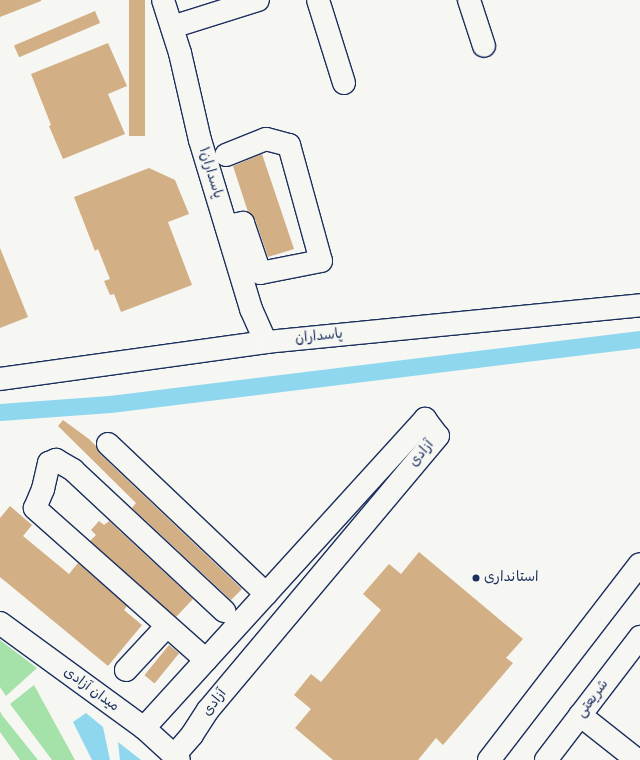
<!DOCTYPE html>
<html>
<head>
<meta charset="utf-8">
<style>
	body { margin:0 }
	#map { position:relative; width:640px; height:760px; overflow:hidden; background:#f6f6f2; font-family:Dekko,"Playpen Sans Arabic",sans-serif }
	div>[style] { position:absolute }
	.green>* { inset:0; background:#a5e2aa }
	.water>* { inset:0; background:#8ed7ef }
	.canal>* { height:17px; margin:-8.5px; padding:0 8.5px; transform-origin:8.5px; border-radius:8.5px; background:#8ed7ef }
	.building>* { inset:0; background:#d2af85; transform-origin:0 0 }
	.roads { filter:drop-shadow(1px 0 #1b2f5e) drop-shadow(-1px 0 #1b2f5e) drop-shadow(0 1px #1b2f5e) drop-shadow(0 -1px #1b2f5e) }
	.minor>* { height:22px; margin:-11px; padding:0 11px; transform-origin:11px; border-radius:11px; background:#f6f6f2 }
	.major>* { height:22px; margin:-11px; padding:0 11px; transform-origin:11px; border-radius:11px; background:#f6f6f2 }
	.dots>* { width:11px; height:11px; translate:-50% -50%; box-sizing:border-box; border:2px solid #f6f6f2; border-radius:50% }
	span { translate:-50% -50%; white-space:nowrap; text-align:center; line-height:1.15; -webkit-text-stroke:4px #f6f6f2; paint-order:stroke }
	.street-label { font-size:14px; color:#1b2f5e }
	.poi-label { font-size:14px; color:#1b2f5e }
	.left { translate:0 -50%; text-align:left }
</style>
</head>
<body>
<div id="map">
	<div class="green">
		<div style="clip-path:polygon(0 640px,37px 668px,6px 696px,0 687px)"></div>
		<div style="clip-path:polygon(34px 685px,75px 760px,52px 760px,10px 704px)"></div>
		<div style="clip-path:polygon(0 711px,2px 715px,38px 760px,20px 760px,0 732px)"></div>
	</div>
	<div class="water">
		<div style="clip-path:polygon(86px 713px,103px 727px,110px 760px,92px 760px,73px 722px)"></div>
		<div style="clip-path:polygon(118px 742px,141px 760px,120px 760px)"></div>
	</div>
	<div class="canal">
		<div style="left:0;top:412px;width:110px;rotate:-4.2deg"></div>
		<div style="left:110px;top:404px;width:534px;rotate:-6.99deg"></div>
	</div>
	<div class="building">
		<div style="clip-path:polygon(0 0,41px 0,41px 1px,0 17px)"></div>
		<div style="left:129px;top:0;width:16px;height:136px"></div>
		<div style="left:95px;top:11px;width:13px;height:88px;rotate:67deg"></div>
		<div style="clip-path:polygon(108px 43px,127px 86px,108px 94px,125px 134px,63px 159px,49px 126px,51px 125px,31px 74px)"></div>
		<div style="clip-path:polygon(262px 154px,294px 249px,268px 257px,255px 219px,248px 212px,233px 166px)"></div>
		<div style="clip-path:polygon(149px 168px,175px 180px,189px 214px,168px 222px,192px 285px,121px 312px,114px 294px,110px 295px,104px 281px,110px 279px,98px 249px,95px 251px,74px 197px)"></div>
		<div style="clip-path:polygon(0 248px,28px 317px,0 328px)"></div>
		<div style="clip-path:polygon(63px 420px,89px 439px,96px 446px,99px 453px,242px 589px,231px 600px,132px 508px,136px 503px,58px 426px)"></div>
		<div style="clip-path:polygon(10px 506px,32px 525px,23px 536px,69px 574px,78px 563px,127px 606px,124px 610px,142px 625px,108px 666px,0 577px,0 518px)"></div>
		<div style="clip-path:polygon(99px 521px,104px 525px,109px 521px,193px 599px,176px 617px,90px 541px,96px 535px,91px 530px)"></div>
		<div style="clip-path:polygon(419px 552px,523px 639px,506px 658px,513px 663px,443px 745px,436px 738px,418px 760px,333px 760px,295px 728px,311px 709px,294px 695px,311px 674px,321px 682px,381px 610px,363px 594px,389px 564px,401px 574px)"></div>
		<div style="left:169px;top:645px;width:13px;height:39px;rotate:39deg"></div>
	</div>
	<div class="roads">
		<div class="minor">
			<div style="left:163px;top:0;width:56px;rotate:72.2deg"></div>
			<div style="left:180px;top:53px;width:89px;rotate:77.1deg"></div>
			<div style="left:200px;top:140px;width:177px;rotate:73.2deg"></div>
			<div style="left:251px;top:309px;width:36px;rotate:66deg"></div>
			<div style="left:318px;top:0;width:87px;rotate:72.6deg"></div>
			<div style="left:469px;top:0;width:48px;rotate:71.9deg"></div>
			<div style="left:172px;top:27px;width:90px;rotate:-17.4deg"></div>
			<div style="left:226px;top:155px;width:43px;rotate:-21.8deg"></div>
			<div style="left:266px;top:139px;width:24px;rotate:15deg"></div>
			<div style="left:289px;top:145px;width:120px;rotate:74.6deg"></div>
			<div style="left:321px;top:261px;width:62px;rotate:168.9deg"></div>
			<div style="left:260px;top:273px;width:53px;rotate:-108.8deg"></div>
			<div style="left:243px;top:223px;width:17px;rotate:170deg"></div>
			<div style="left:0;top:379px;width:269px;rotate:-7.9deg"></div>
			<div style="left:266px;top:342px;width:376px;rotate:-5.6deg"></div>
			<div style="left:108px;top:444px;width:218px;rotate:43.5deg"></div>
			<div style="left:206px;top:660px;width:229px;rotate:-138.4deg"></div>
			<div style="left:35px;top:508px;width:21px;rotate:-67deg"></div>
			<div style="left:43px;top:489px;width:27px;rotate:-77deg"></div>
			<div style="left:49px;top:463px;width:8px;rotate:-23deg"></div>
			<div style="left:56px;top:460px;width:20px;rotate:30deg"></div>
			<div style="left:73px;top:470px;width:207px;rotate:43deg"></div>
			<div style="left:126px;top:670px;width:59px;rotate:-47.1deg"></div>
			<div style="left:580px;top:715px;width:73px;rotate:38.3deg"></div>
			<div style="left:144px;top:728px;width:418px;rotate:-47.7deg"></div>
			<div style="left:425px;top:419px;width:21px;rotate:53deg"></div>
			<div style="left:438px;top:436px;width:358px;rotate:130deg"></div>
			<div style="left:208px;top:710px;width:30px;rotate:123deg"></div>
			<div style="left:192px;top:735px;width:28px;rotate:131deg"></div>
			<div style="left:489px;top:760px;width:247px;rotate:-52.4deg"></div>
			<div style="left:546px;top:760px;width:155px;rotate:-52.6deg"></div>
		</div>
		<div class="major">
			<div style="left:0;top:623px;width:178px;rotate:36.1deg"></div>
			<div style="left:144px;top:728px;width:47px;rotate:42.4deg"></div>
		</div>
	</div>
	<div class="dots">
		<div style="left:476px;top:578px;background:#1b2f5e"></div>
	</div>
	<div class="street-label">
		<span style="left:210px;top:173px;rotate:73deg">پاسداران۱</span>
		<span style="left:319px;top:337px;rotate:-6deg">پاسداران</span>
		<span style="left:422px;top:454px;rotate:-50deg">آزادی</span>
		<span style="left:91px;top:690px;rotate:36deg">میدان آزادی</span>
		<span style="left:593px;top:699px;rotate:-53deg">شریعتی</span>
		<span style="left:215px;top:703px;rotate:-52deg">آزادی</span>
	</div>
	<div class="poi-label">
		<span class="left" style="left:484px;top:578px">استانداری</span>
	</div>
</div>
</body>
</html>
